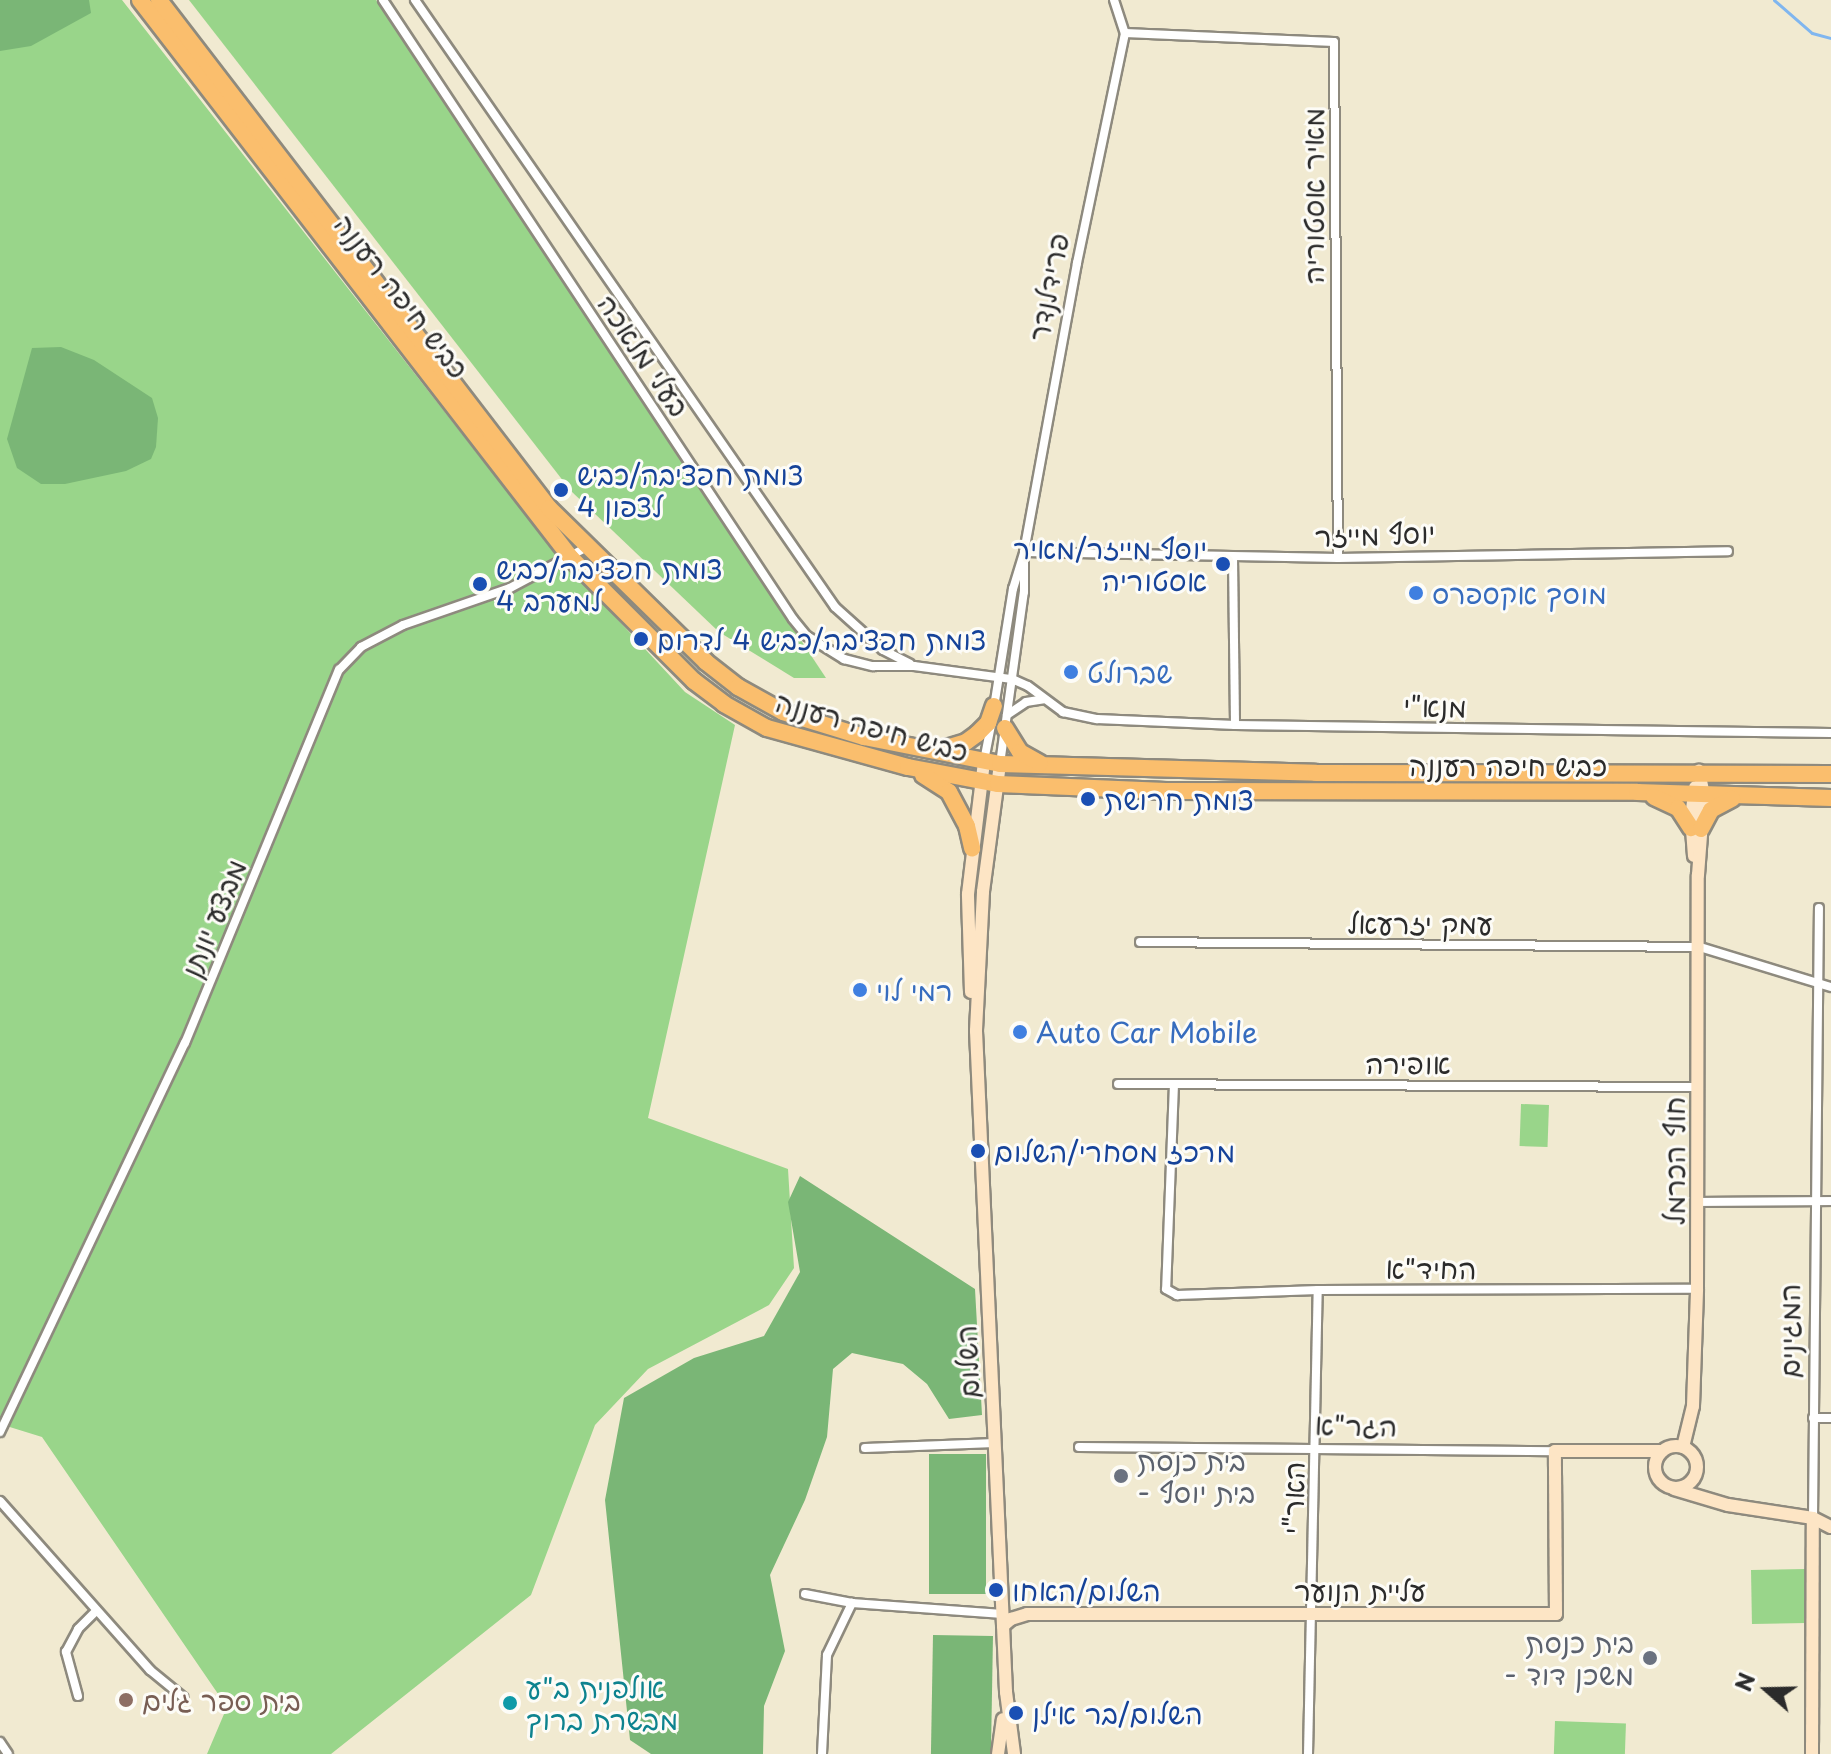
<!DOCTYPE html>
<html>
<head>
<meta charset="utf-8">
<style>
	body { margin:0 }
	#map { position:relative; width:1831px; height:1754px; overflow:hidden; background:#f1ead1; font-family:"Playpen Sans","Playpen Sans Hebrew",sans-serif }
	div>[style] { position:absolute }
	.green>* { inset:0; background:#99d58a; transform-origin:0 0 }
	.forest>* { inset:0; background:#7ab676; transform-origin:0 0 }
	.stream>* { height:3px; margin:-1.5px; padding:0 1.5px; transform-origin:1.5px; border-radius:1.5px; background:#80b6ef }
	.roads { filter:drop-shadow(2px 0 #8e8a7e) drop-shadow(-2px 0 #8e8a7e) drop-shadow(0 2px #8e8a7e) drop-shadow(0 -2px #8e8a7e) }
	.street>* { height:8px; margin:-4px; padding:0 4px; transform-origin:4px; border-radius:4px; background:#fff }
	.secondary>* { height:12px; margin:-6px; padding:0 6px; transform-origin:6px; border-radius:6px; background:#fde5c5 }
	.secondary>.ring { margin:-6px; padding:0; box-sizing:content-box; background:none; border:12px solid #fde5c5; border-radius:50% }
	.highway>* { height:16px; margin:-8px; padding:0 8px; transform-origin:8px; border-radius:8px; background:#fabe6d }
	.dots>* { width:22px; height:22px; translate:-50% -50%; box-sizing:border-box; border:4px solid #fdfcf7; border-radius:50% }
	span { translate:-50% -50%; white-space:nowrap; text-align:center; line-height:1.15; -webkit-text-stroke:6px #fdfcf7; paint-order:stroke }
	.street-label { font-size:28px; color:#2b2b2b }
	.transit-label { font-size:28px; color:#164399 }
	.left { translate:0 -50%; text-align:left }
	.right { translate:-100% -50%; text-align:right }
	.shop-label { font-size:28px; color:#366cbe }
	.worship-label { font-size:28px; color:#5b616d }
	.culture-label { font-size:28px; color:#0d838f }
	.education-label { font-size:28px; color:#785e54 }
	.north { position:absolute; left:1727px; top:1650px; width:80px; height:80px; -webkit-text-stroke:6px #fdfcf7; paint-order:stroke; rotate:290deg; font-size:22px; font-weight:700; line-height:32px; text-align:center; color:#2b2b2b }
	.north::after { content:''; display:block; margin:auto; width:28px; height:36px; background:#2b2b2b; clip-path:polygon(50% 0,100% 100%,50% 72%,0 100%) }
</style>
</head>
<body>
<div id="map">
	<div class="green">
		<div style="clip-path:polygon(0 0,122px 0,553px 550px,685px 692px,735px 725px,648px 1118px,788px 1169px,794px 1268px,769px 1305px,648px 1369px,595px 1425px,531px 1595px,331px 1754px,207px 1754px,227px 1707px,42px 1437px,0 1424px)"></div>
		<div style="clip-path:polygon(189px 0,376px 0,826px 678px,794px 678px,719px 632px,571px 491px)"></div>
		<div style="left:1521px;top:1104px;width:28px;height:42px;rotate:2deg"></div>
		<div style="left:1805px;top:1569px;width:54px;height:54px;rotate:89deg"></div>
		<div style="left:1555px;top:1721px;width:71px;height:33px;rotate:2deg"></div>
	</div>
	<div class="forest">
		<div style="clip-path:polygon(0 0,89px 0,91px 13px,31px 46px,0 51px)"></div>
		<div style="clip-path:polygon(61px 347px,94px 360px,152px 398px,158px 418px,156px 447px,151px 459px,126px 471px,65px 484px,41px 484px,17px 468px,7px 439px,32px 348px)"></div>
		<div style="clip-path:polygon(800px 1176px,975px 1289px,982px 1415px,949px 1419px,927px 1384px,903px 1364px,852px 1353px,833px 1369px,827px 1437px,805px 1500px,770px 1575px,785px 1651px,764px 1706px,763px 1754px,651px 1754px,630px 1740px,605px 1500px,624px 1398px,694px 1358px,764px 1336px,800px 1272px,788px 1202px)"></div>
		<div style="left:986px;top:1454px;width:140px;height:57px;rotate:90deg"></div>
		<div style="left:933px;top:1635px;width:60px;height:119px;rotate:1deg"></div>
	</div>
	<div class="stream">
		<div style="left:1774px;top:0;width:50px;rotate:41deg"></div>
		<div style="left:1812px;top:33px;width:20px;rotate:15deg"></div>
	</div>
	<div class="roads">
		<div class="street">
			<div style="left:383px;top:0;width:742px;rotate:56.48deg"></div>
			<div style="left:793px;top:619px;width:22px;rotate:51deg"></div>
			<div style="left:807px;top:636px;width:44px;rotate:31.9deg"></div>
			<div style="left:844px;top:659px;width:30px;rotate:14deg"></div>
			<div style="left:873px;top:666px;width:41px"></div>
			<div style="left:914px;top:666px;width:99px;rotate:7.6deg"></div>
			<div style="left:1012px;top:679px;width:17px;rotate:24deg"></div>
			<div style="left:1028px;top:686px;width:44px;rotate:36.6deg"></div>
			<div style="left:1063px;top:712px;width:35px;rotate:12deg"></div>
			<div style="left:1097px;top:719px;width:138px;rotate:2.5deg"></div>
			<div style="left:1235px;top:725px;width:596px;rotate:0.77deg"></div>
			<div style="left:415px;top:0;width:738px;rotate:55.32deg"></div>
			<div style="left:835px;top:607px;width:64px;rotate:41.9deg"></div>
			<div style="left:883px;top:650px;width:30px;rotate:27deg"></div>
			<div style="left:1114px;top:0;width:35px;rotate:72deg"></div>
			<div style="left:1125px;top:33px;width:209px;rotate:2.5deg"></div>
			<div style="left:1334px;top:42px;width:516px;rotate:89.56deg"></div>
			<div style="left:1024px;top:552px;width:314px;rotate:1.1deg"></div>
			<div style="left:1338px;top:558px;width:390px;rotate:-1deg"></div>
			<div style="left:1233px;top:558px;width:167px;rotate:89.3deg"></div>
			<div style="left:994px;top:707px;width:120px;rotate:-80.9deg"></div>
			<div style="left:1013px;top:589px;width:39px;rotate:-73deg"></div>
			<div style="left:1024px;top:552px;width:294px;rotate:-79.6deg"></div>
			<div style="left:1077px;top:263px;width:235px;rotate:-78.2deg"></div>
			<div style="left:1007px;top:715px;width:23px;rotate:-34deg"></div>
			<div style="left:1026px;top:702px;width:18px;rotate:-9deg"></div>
			<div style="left:984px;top:761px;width:38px;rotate:-79deg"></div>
			<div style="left:1000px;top:764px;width:174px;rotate:-82.1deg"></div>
			<div style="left:1024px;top:592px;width:34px;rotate:-90deg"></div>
			<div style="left:1140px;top:942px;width:560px;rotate:0.51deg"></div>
			<div style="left:1700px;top:947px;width:137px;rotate:17deg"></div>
			<div style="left:1118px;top:1084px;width:580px;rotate:0.3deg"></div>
			<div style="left:1174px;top:1084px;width:205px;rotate:92.2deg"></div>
			<div style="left:1166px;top:1289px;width:13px;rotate:29deg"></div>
			<div style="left:1177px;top:1295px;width:141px;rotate:-2deg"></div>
			<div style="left:1318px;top:1290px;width:379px;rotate:-0.2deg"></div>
			<div style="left:1698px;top:1202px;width:133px;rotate:-0.4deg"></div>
			<div style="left:1813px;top:1418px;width:18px"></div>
			<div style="left:0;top:1432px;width:431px;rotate:-64.6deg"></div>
			<div style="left:185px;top:1043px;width:404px;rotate:-67.6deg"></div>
			<div style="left:339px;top:670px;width:32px;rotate:-46deg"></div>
			<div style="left:361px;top:647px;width:47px;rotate:-27.6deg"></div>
			<div style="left:403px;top:625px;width:113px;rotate:-19.1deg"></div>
			<div style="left:510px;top:588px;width:87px;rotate:-28deg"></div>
			<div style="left:1079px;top:1447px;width:476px;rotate:0.5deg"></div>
			<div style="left:865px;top:1448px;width:130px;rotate:-2.2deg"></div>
			<div style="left:0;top:1501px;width:226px;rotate:48.4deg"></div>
			<div style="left:150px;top:1670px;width:43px;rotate:39.3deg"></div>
			<div style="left:1813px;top:1518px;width:610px;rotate:-89.44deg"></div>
			<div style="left:805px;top:1594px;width:48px;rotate:10.8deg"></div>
			<div style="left:852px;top:1603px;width:151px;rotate:4.2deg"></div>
			<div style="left:78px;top:1696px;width:46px;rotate:-105.3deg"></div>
			<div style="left:66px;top:1652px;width:26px;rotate:-62deg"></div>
			<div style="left:78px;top:1629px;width:25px;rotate:-45deg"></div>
			<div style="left:0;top:1742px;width:14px;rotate:56deg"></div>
			<div style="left:822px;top:1754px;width:99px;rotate:-87.1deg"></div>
			<div style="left:827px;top:1655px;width:58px;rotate:-64.3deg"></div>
			<div style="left:1308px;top:1754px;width:464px;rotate:-88.8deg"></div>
		</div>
		<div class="secondary">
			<div style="left:1000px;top:764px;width:129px;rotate:97.6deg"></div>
			<div style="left:983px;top:892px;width:139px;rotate:92.9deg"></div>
			<div style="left:976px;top:1031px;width:662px;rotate:87.4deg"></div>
			<div style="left:1006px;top:1692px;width:63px;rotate:82.6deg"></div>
			<div style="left:1694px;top:856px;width:40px;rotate:-94.3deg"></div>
			<div style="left:1691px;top:816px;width:29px;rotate:-82deg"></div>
			<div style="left:971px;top:992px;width:98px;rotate:-91.8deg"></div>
			<div style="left:968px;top:894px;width:134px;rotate:-83.1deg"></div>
			<div class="ring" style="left:1655px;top:1446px;width:30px;height:30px"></div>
			<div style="left:1683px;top:1447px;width:42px;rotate:-76.3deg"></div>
			<div style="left:1693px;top:1406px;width:117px;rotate:-88deg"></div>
			<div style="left:1697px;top:1289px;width:414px;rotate:-89.9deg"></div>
			<div style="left:1698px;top:875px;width:80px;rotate:-85.7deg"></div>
			<div style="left:1704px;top:795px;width:25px;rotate:-102deg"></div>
			<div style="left:1674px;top:1489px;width:56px;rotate:16.5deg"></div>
			<div style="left:1728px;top:1505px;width:86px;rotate:8.7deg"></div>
			<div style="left:1813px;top:1518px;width:20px;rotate:27deg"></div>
			<div style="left:1003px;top:1626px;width:11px;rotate:-41deg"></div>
			<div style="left:1011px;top:1619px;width:17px;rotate:-17deg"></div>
			<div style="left:1027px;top:1614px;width:529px"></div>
			<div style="left:1556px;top:1614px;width:163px;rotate:-90.4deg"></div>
			<div style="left:1555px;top:1451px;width:107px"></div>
			<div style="left:998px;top:1754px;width:35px;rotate:-82deg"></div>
			<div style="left:1812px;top:1754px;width:236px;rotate:-89.8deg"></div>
		</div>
		<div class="highway">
			<div style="left:140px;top:0;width:705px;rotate:52.32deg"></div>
			<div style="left:571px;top:558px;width:174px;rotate:45deg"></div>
			<div style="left:694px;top:681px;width:38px;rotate:37deg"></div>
			<div style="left:724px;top:704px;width:49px;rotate:29.2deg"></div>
			<div style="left:767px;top:728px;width:146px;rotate:15.5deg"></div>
			<div style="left:908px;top:767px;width:92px;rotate:10.7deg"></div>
			<div style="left:998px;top:784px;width:168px;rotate:2.4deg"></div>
			<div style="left:1166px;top:791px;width:471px;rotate:0.1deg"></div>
			<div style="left:1637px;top:792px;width:194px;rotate:1.8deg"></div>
			<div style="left:159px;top:0;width:640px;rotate:52.49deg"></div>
			<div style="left:549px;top:508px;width:220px;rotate:44.4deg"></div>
			<div style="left:706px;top:662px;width:41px;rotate:38deg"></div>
			<div style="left:738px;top:687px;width:51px;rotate:29.1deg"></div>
			<div style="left:783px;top:712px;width:85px;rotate:17.2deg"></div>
			<div style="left:864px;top:737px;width:139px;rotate:11.2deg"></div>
			<div style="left:1000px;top:764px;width:316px;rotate:1.6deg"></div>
			<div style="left:1316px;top:773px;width:515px;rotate:0.11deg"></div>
			<div style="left:1005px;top:728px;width:28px;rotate:58deg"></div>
			<div style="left:1020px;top:752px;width:23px;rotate:29deg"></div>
			<div style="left:940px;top:750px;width:27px;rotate:-17deg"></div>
			<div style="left:966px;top:742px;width:14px;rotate:-36deg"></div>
			<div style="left:977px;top:734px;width:16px;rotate:-45deg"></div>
			<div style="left:988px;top:723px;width:18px;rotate:-71deg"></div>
			<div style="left:923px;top:775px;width:31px;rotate:33deg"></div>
			<div style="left:949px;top:792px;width:38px;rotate:62deg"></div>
			<div style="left:967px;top:826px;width:23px;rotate:77deg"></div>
			<div style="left:1654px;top:797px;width:26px;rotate:25deg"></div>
			<div style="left:1678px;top:808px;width:24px;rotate:57deg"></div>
			<div style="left:1701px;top:829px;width:21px;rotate:-62deg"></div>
			<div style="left:1711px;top:810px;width:24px;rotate:-28deg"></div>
		</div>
	</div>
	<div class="dots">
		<div style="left:561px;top:490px;background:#1a4fb4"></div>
		<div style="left:1223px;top:564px;background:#1a4fb4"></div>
		<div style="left:480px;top:584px;background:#1a4fb4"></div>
		<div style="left:1416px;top:593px;background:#3f7fe0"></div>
		<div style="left:641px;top:639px;background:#1a4fb4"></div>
		<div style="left:1071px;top:672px;background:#3f7fe0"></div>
		<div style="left:1088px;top:799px;background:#1a4fb4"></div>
		<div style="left:860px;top:990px;background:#3f7fe0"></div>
		<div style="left:1020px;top:1032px;background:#3f7fe0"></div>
		<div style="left:978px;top:1151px;background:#1a4fb4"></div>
		<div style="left:1121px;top:1476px;background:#6b7280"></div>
		<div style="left:996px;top:1590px;background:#1a4fb4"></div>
		<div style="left:1650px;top:1658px;background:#6b7280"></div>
		<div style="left:126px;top:1700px;background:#8d6e63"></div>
		<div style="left:510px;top:1703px;background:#0f9aa8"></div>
		<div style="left:1016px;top:1713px;background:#1a4fb4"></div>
	</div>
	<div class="street-label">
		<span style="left:1313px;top:196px;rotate:-90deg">מאיר אסטוריה</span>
		<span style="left:1048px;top:287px;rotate:-79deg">פרידלנדר</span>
		<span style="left:402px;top:296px;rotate:52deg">כביש חיפה רעננה</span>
		<span style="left:644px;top:355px;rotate:56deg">בעלי מלאכה</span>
		<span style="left:1375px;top:534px;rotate:-2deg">יוסף מייזר</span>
		<span style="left:1435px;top:706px;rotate:1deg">מנא"י</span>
		<span style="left:872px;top:726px;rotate:15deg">כביש חיפה רעננה</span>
		<span style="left:1508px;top:765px">כביש חיפה רעננה</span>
		<span style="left:213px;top:918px;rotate:-67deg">מבצע יונתן</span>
		<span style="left:1420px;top:923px">עמק יזרעאל</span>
		<span style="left:1408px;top:1063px">אופירה</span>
		<span style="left:1674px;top:1161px;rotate:-90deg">חוף הכרמל</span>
		<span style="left:1431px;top:1268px">החיד"א</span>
		<span style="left:1789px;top:1331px;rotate:-90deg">המגינים</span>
		<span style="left:967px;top:1362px;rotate:-93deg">השלום</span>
		<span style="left:1356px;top:1425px;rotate:1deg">הגר"א</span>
		<span style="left:1293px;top:1498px;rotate:-89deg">האר"י</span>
		<span style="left:1360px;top:1590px">עליית הנוער</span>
	</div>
	<div class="transit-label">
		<span class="left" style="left:577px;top:490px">צומת חפציבה/כביש<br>4 לצפון</span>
		<span class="right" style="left:1207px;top:564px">יוסף מייזר/מאיר<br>אסטוריה</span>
		<span class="left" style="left:496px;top:584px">צומת חפציבה/כביש<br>4 למערב</span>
		<span class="left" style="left:657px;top:639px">צומת חפציבה/כביש 4 לדרום</span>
		<span class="left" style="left:1104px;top:799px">צומת חרושת</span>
		<span class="left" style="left:994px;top:1151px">מרכז מסחרי/השלום</span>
		<span class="left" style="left:1012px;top:1590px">השלום/האחו</span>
		<span class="left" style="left:1032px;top:1713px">השלום/בר אילן</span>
	</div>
	<div class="shop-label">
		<span class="left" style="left:1432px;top:593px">מוסך אקספרס</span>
		<span class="left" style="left:1087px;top:672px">שברולט</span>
		<span class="left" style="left:876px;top:990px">רמי לוי</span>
		<span class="left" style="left:1036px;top:1032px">Auto Car Mobile</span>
	</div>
	<div class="worship-label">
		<span class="left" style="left:1137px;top:1476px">בית כנסת<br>- בית יוסף</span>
		<span class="right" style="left:1634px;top:1658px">בית כנסת<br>- משכן דוד</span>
	</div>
	<div class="culture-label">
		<span class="left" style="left:526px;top:1703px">אולפנית ב"ע<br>מבשרת ברוך</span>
	</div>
	<div class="education-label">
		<span class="left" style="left:142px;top:1700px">בית ספר גלים</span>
	</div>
	<div class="north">N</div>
</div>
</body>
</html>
